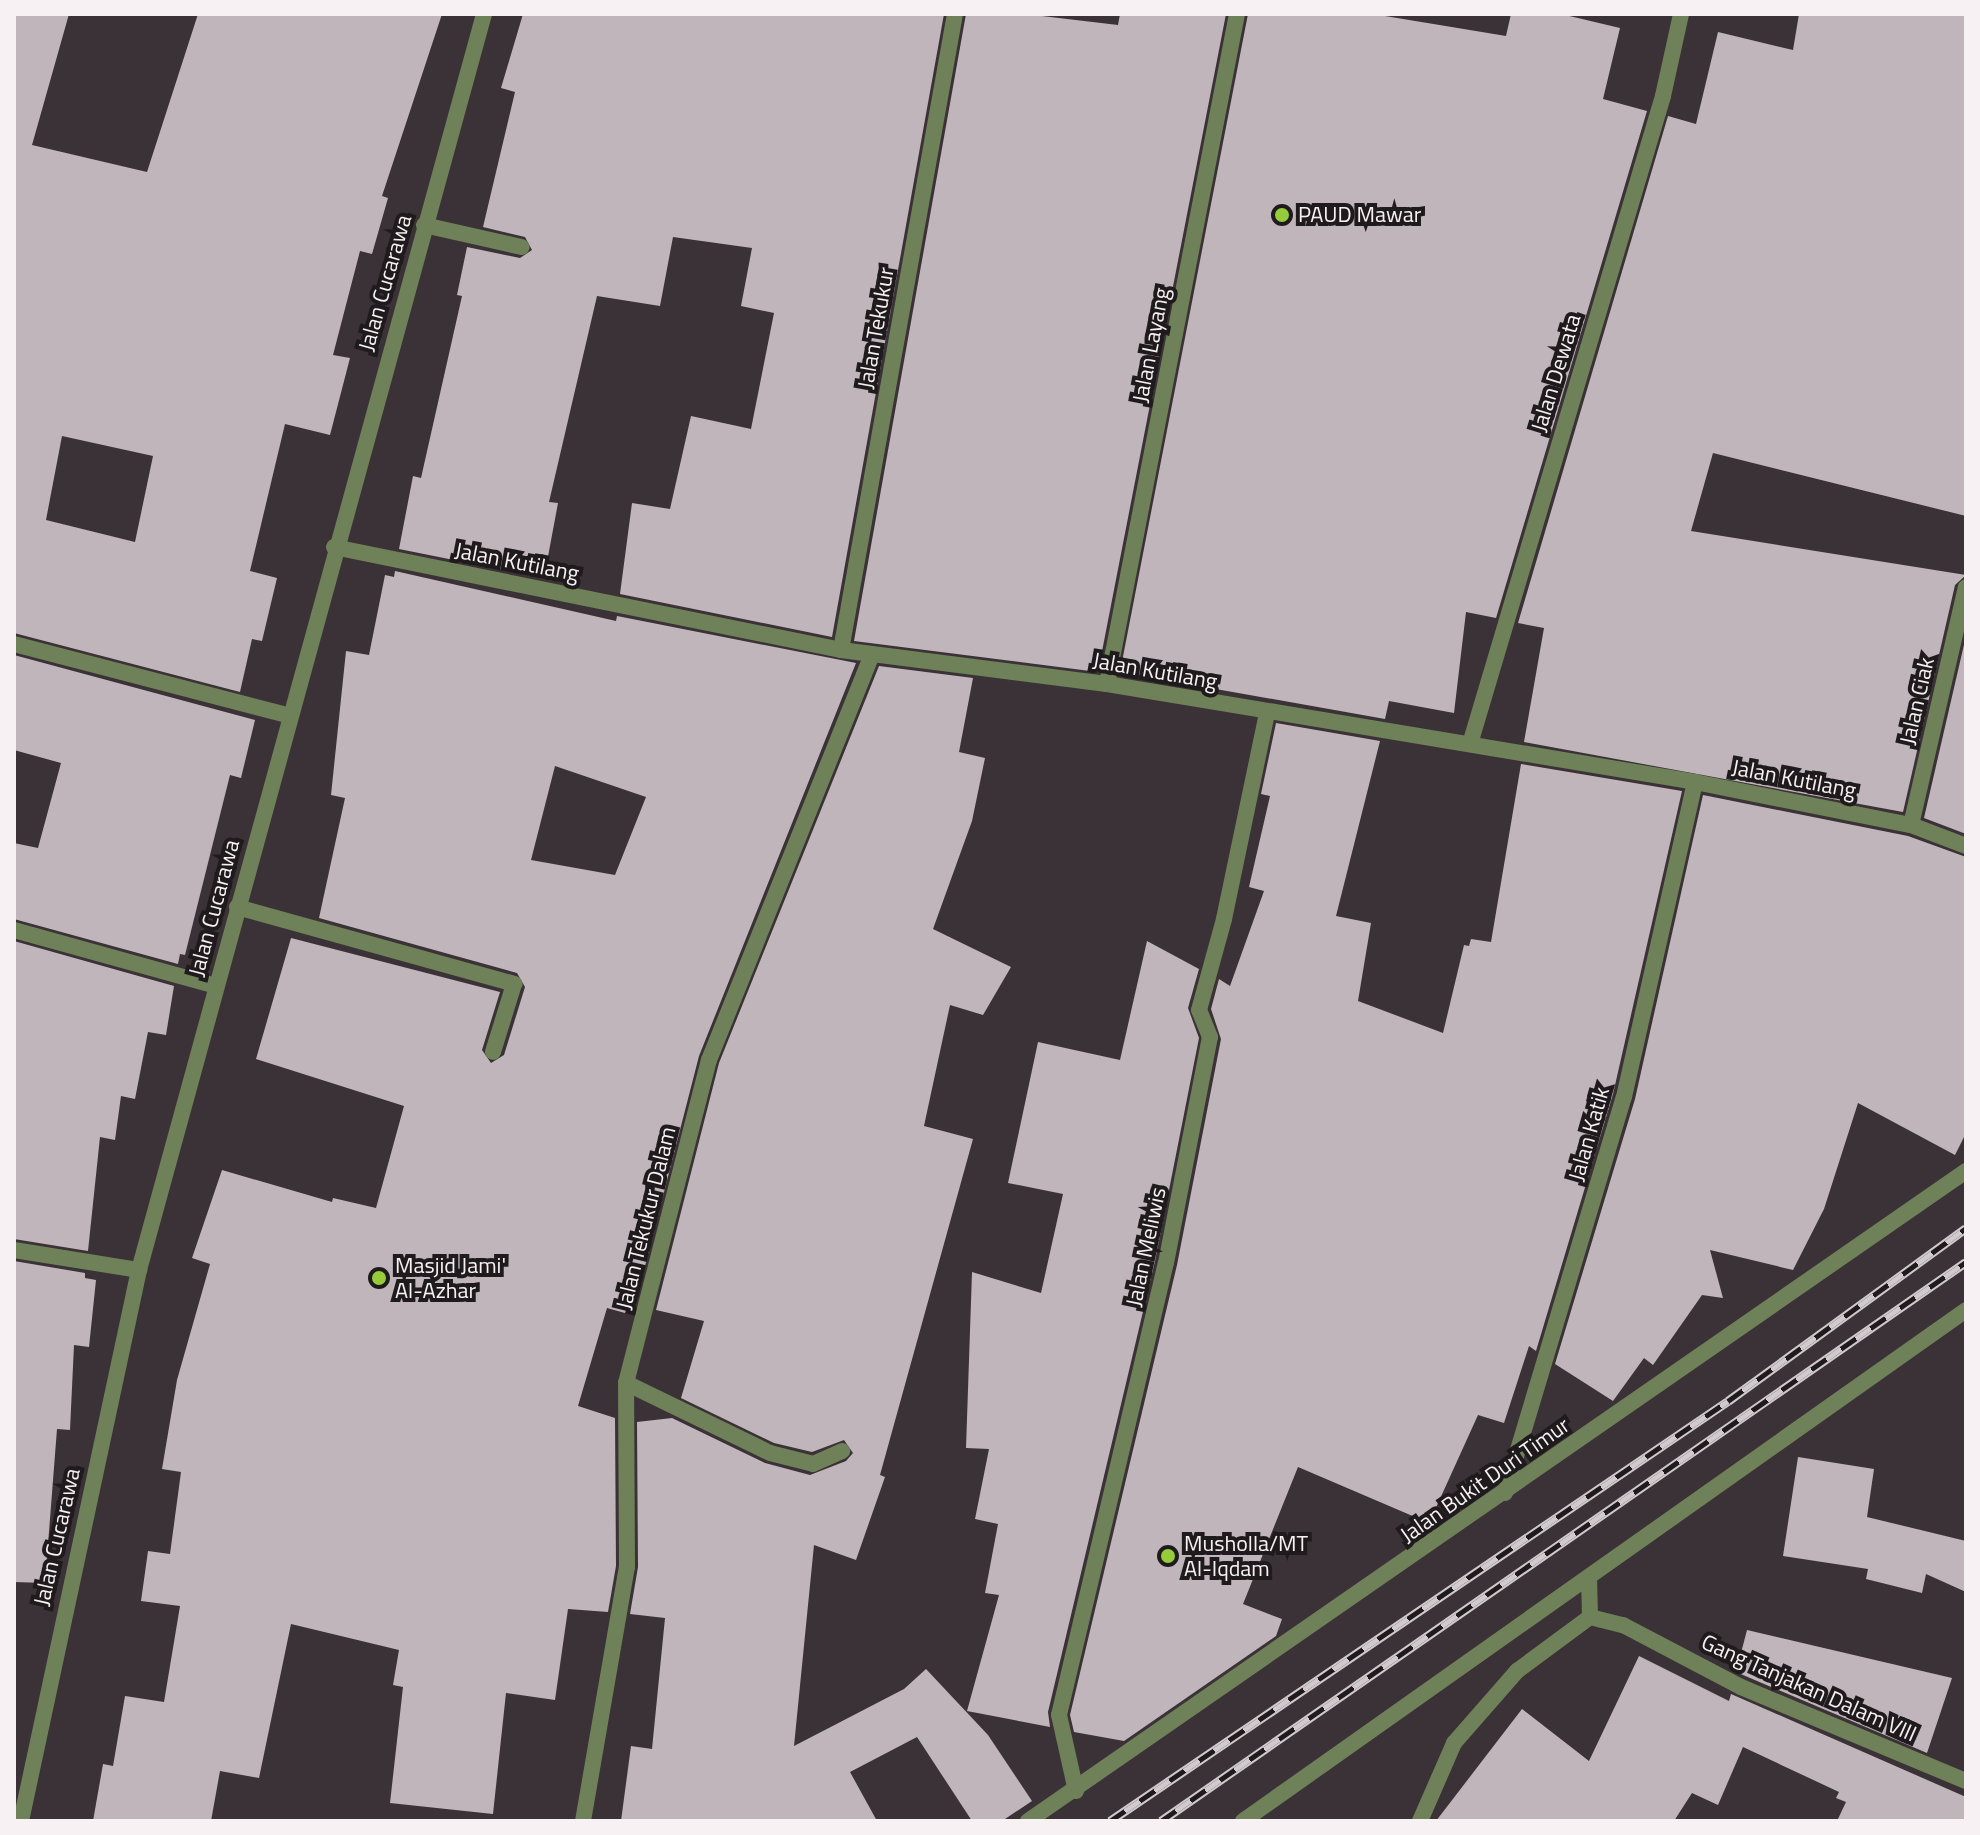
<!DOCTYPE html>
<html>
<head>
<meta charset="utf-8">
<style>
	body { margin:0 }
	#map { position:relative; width:1980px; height:1835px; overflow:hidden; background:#3b3237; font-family:"Titillium Web",sans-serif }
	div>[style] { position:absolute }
	.building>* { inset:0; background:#c0b5bb }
	.street>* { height:16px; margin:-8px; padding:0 8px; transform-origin:8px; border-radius:8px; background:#6f8159 }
	.rail>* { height:9px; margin-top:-4.5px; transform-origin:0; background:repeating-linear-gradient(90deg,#1f1b1d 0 18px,#d1cacd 0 36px); box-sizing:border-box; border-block:2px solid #d1cacd }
	.dots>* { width:22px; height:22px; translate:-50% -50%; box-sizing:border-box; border:4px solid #1f1b1d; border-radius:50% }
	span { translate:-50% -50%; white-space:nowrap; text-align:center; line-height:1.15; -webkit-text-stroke:8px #1f1b1d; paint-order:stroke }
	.poi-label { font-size:22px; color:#f7f1f4 }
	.left { translate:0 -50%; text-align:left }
	.street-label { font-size:22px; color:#f7f1f4 }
	.frame { position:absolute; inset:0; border:16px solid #f7f1f4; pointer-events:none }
</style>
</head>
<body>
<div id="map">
	<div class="building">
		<div style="clip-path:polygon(evenodd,14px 14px,69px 14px,32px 145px,147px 172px,198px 14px,442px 14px,382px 196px,388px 198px,372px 254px,360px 251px,333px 355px,350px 358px,330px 435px,285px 424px,250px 571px,277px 578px,262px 641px,252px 639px,240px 692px,14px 633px,14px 14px,62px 436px,153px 456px,135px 542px,46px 520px,62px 436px)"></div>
		<div style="clip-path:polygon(523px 14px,944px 14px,832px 637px,620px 594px,632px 503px,670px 509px,691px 416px,751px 429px,774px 313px,741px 306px,752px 248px,673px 237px,660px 306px,597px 296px,549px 502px,558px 503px,544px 578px,399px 549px,413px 476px,421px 478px,462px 296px,457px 295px,467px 247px,520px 258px,532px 250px,525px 237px,483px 227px,515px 92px,501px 88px)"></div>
		<div style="clip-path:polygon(966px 14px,1025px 14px,1118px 25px,1120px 14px,1226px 14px,1098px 672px,854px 641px)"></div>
		<div style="clip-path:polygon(1248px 14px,1373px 14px,1506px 36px,1511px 14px,1561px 14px,1620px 28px,1603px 99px,1647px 111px,1496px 618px,1466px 612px,1454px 713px,1389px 701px,1385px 719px,1120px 672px)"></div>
		<div style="clip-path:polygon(1799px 14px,1966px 14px,1966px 516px,1713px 453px,1691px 531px,1966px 575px,1955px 585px,1903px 812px,1524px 742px,1544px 628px,1518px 623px,1668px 116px,1696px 124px,1718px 32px,1793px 50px)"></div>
		<div style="clip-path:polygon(evenodd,395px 571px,616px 621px,617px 616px,856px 663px,699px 1056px,635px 1305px,628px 1303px,625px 1313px,607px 1308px,578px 1406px,615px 1418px,616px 1566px,608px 1612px,568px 1609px,555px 1700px,506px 1693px,493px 1814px,390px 1803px,403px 1687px,393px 1685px,399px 1650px,291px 1624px,259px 1778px,220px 1771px,211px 1821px,93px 1821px,103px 1764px,113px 1766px,125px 1696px,164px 1702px,180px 1606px,141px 1601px,148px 1551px,170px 1554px,181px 1472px,162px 1469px,177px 1380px,210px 1264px,192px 1258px,222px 1170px,332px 1202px,333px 1198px,376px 1208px,404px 1106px,256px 1059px,291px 938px,500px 992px,482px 1050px,491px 1063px,504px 1055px,525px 987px,517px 973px,319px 918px,345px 798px,331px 795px,346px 651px,369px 655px,385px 575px,394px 577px,395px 571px,555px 766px,646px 797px,615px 875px,531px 860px,555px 766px)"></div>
		<div style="clip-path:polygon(1966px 636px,1966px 834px,1924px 818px)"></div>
		<div style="clip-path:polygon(14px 655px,255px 720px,241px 778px,230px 775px,185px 955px,180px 954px,178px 964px,14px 919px,14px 843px,38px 848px,61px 763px,14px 750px)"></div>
		<div style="clip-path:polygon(879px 666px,973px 678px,959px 752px,985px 758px,972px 821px,933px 929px,1011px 967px,983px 1015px,950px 1005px,924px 1126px,973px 1139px,880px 1475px,885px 1477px,856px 1560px,814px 1545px,794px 1746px,904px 1689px,926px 1669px,988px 1735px,1032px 1801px,1002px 1821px,972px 1821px,917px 1737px,850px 1772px,877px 1821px,621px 1821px,631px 1746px,652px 1749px,665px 1618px,630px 1614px,638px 1567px,637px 1422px,672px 1418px,765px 1463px,810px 1475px,846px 1461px,853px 1453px,844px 1440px,812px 1452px,774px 1443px,681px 1398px,704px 1321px,656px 1310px,719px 1063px)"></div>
		<div style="clip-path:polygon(1276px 723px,1380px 741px,1336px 916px,1371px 923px,1358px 1001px,1443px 1033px,1464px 945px,1469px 946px,1471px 939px,1491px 942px,1521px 764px,1682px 791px,1613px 1094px,1536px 1351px,1529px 1346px,1504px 1423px,1478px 1415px,1429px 1523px,1298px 1467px,1243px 1604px,1282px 1619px,1276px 1636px,1124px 1741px,1074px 1732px,1070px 1715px,1177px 1265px,1221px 1039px,1211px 1009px,1219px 979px,1230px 986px,1264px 891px,1249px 887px,1270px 796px,1261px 794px)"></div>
		<div style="clip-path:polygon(1703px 795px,1908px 836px,1966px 857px,1966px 1133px,1955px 1155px,1858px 1103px,1824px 1209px,1793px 1270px,1710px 1250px,1723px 1298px,1702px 1295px,1653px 1365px,1644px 1358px,1613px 1401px,1555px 1364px,1635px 1099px)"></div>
		<div style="clip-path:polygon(14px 941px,174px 986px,166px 1035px,148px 1032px,135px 1099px,121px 1096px,115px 1140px,100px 1137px,88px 1251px,14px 1239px)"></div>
		<div style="clip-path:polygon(1147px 941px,1199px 969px,1188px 1008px,1199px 1038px,1155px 1261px,1048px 1712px,1050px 1727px,967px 1711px,999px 1595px,985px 1593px,998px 1524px,975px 1519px,989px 1449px,966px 1448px,972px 1272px,1041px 1293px,1063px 1194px,1008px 1183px,1038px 1042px,1120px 1060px)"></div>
		<div style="clip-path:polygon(14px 1261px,85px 1273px,85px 1278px,96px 1280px,89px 1347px,74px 1345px,70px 1430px,57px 1429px,45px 1583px,14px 1582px)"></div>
		<div style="clip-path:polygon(1798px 1457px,1874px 1469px,1867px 1517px,1966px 1541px,1966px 1592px,1926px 1574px,1922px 1593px,1866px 1579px,1868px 1569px,1783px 1556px)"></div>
		<div style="clip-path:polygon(1747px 1630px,1952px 1678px,1927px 1753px,1736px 1672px)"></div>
		<div style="clip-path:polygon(1639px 1656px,1729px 1701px,1731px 1694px,1966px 1797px,1966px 1821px,1837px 1821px,1846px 1802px,1836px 1798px,1839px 1792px,1743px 1747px,1718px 1805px,1692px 1793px,1674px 1821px,1436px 1821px,1522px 1709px,1589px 1761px)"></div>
	</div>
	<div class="street">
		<div style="left:424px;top:225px;width:100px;rotate:12.7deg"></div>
		<div style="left:334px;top:547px;width:517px;rotate:11.48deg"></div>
		<div style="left:841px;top:650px;width:268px;rotate:7.3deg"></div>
		<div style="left:1107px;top:684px;width:596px;rotate:9.46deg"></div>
		<div style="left:1695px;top:782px;width:220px;rotate:11.3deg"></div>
		<div style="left:1911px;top:825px;width:59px;rotate:20.9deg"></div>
		<div style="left:14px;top:644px;width:285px;rotate:14.6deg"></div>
		<div style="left:841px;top:650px;width:646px;rotate:-79.84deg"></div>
		<div style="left:1107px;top:684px;width:682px;rotate:-79.02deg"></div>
		<div style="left:1470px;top:744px;width:676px;rotate:-73.41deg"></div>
		<div style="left:1663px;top:96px;width:84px;rotate:-77.6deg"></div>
		<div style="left:1911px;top:825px;width:244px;rotate:-77deg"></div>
		<div style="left:237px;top:907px;width:288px;rotate:15.5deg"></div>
		<div style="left:514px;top:984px;width:71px;rotate:107.2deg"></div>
		<div style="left:14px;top:930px;width:210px;rotate:15.5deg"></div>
		<div style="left:14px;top:1250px;width:127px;rotate:9.1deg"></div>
		<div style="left:626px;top:1383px;width:160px;rotate:25.9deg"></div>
		<div style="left:770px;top:1453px;width:44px;rotate:14.3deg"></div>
		<div style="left:813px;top:1464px;width:32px;rotate:-24deg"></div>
		<div style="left:1505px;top:1493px;width:413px;rotate:-73.3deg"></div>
		<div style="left:1624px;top:1097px;width:323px;rotate:-77.3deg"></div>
		<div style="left:1590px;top:1617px;width:34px;rotate:14deg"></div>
		<div style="left:1623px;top:1625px;width:133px;rotate:27.7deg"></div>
		<div style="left:1741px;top:1687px;width:244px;rotate:22.7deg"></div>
		<div style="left:1076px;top:1791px;width:78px;rotate:-102.6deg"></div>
		<div style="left:1059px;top:1715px;width:464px;rotate:-76.7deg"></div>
		<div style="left:1166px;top:1263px;width:230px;rotate:-79deg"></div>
		<div style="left:1210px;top:1037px;width:29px;rotate:-112deg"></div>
		<div style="left:1199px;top:1010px;width:94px;rotate:-74.6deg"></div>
		<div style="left:1224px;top:919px;width:210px;rotate:-78.2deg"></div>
		<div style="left:21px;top:1821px;width:563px;rotate:-77.91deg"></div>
		<div style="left:139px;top:1270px;width:1303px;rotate:-74.64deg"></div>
		<div style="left:583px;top:1821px;width:258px;rotate:-80.2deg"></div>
		<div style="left:627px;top:1567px;width:184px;rotate:-90.3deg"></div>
		<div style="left:626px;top:1383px;width:333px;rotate:-75.6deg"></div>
		<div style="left:709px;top:1060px;width:437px;rotate:-68.1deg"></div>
		<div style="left:1028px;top:1821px;width:1141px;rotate:-34.72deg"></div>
		<div style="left:1243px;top:1821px;width:885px;rotate:-35.25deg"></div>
		<div style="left:1420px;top:1821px;width:85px;rotate:-66.4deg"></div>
		<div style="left:1454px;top:1743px;width:96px;rotate:-48.8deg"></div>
		<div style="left:1517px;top:1671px;width:91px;rotate:-36.5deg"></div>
		<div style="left:1590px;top:1617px;width:40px;rotate:-91.4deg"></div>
	</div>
	<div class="rail">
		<div style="left:1110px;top:1821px;width:747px;rotate:-34.2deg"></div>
		<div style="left:1728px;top:1401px;width:294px;rotate:-36deg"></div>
		<div style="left:1161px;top:1821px;width:980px;rotate:-34.78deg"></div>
	</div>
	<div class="dots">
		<div style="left:1282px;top:215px;background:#96cc3a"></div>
		<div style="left:379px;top:1278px;background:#96cc3a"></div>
		<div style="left:1168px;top:1556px;background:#96cc3a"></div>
	</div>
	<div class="poi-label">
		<span class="left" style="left:1298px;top:215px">PAUD Mawar</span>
		<span class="left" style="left:395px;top:1278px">Masjid Jami'<br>Al-Azhar</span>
		<span class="left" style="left:1184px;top:1556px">Musholla/MT<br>Al-Iqdam</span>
	</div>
	<div class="street-label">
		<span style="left:385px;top:283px;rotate:-74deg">Jalan Cucarawa</span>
		<span style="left:876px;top:328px;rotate:-80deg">Jalan Tekukur</span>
		<span style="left:1151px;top:345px;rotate:-79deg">Jalan Layang</span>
		<span style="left:1556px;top:373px;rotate:-73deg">Jalan Dewata</span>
		<span style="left:517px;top:562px;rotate:11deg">Jalan Kutilang</span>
		<span style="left:1155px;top:671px;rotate:10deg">Jalan Kutilang</span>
		<span style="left:1917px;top:701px;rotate:-77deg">Jalan Ciak</span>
		<span style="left:1794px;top:779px;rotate:11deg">Jalan Kutilang</span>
		<span style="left:214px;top:908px;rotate:-75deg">Jalan Cucarawa</span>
		<span style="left:1589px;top:1134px;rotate:-74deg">Jalan Katik</span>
		<span style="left:646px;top:1218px;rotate:-76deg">Jalan Tekukur Dalam</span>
		<span style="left:1146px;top:1247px;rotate:-78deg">Jalan Meliwis</span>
		<span style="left:1485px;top:1480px;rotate:-35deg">Jalan Bukit Duri Timur</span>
		<span style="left:57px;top:1537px;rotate:-77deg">Jalan Cucarawa</span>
		<span style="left:1809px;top:1688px;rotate:24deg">Gang Tanjakan Dalam VIII</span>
	</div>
	<div class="frame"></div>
</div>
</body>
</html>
